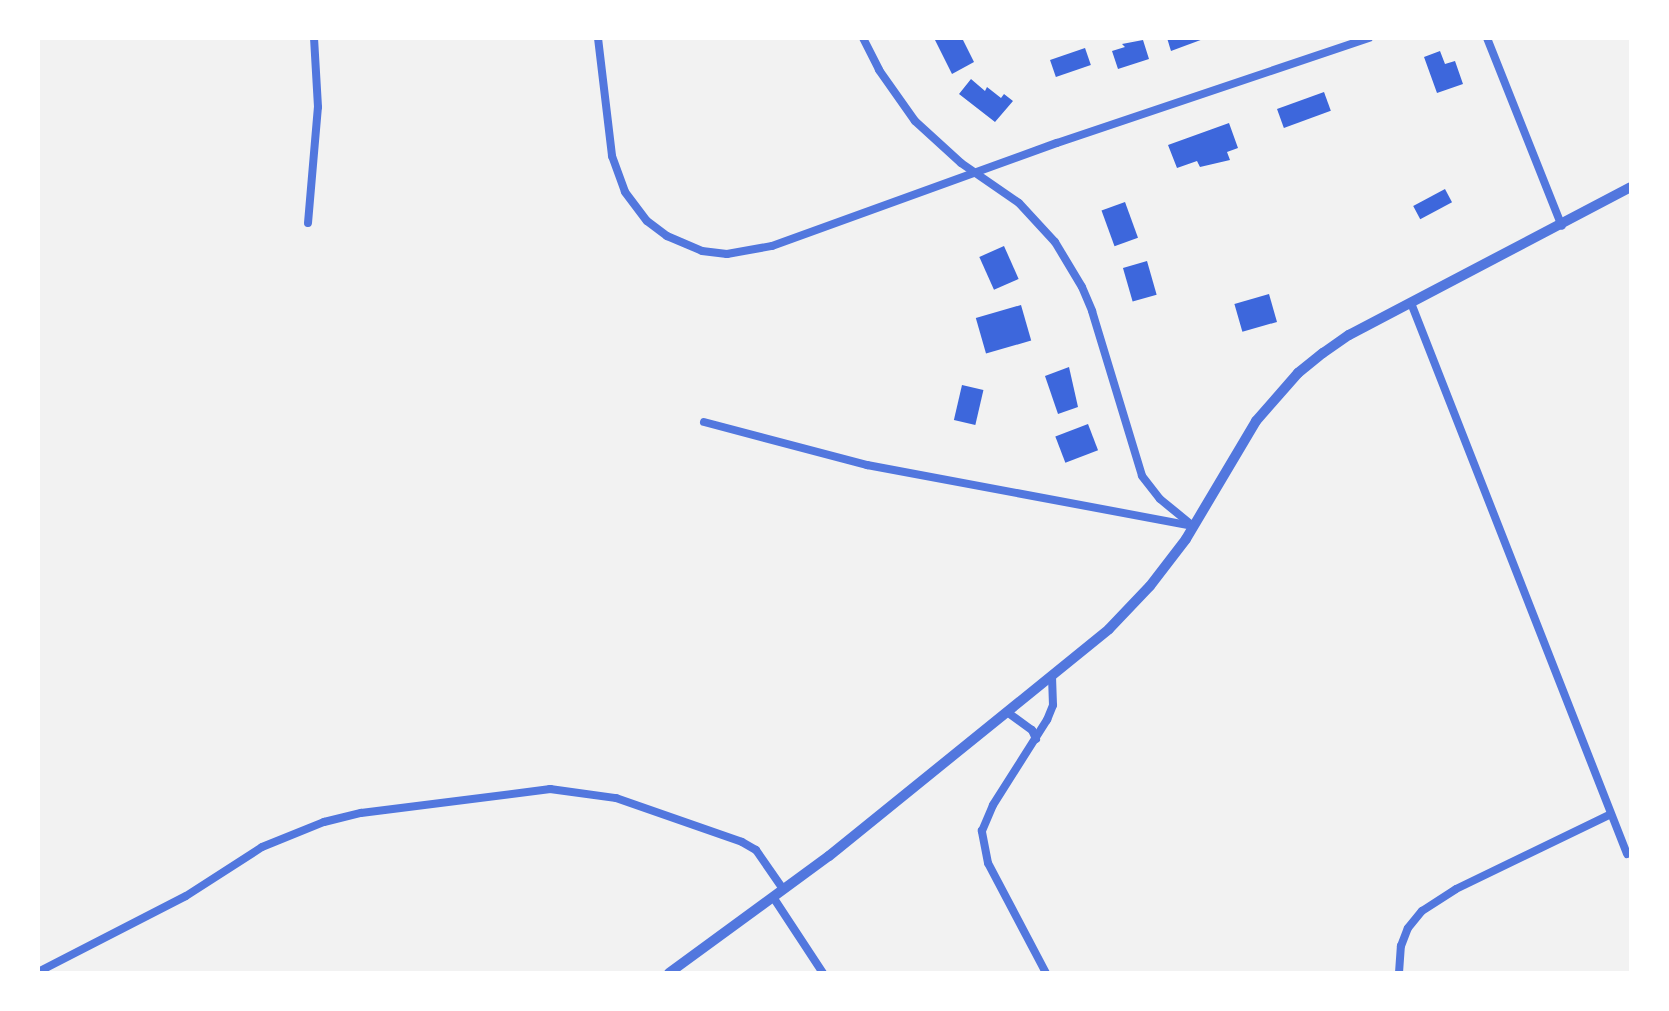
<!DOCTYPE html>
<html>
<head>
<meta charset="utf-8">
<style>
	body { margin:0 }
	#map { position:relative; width:1669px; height:1011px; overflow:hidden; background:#f2f2f2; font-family:Jost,sans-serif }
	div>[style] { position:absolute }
	.building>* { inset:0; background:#3d67dc; transform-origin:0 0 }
	.minor>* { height:8px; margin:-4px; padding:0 4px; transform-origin:4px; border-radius:4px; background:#5277de }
	.tertiary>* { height:10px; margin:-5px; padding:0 5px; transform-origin:5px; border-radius:5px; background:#5277de }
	span { translate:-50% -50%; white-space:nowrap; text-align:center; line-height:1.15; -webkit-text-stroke:7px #fff; paint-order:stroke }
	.frame { position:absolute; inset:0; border:40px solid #fff; pointer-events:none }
</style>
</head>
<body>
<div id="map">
	<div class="building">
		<div style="clip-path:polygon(934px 38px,962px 38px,974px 62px,952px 74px)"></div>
		<div style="clip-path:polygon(1167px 38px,1206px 38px,1171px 51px)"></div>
		<div style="clip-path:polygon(1143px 40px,1149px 59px,1118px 69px,1112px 51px,1125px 47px,1122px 44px)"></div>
		<div style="left:1085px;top:48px;width:18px;height:37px;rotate:71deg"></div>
		<div style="clip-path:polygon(1440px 51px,1445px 64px,1455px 61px,1463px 84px,1437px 93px,1424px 57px)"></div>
		<div style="clip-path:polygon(971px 79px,985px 91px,987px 87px,1001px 98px,1004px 94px,1013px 101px,995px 122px,959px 94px)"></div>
		<div style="left:1324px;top:92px;width:20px;height:50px;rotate:70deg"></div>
		<div style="clip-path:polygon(1229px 123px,1238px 148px,1227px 152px,1230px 160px,1200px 167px,1197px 161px,1177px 168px,1168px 145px)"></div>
		<div style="left:1445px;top:189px;width:15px;height:36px;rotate:62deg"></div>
		<div style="left:1125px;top:202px;width:38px;height:25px;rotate:70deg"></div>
		<div style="left:1004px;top:246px;width:36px;height:27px;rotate:66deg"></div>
		<div style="left:1147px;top:261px;width:35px;height:25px;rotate:74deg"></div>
		<div style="left:1269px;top:294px;width:29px;height:36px;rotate:74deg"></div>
		<div style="left:1021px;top:305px;width:37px;height:47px;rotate:74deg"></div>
		<div style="clip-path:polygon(1069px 367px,1078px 407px,1058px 414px,1045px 376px)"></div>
		<div style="left:962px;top:385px;width:22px;height:36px;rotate:13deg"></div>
		<div style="left:1088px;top:424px;width:28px;height:35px;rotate:69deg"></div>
	</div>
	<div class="minor">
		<div style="left:598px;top:38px;width:119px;rotate:83.2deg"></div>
		<div style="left:612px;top:156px;width:38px;rotate:70deg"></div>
		<div style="left:625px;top:192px;width:36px;rotate:53deg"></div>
		<div style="left:647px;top:221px;width:25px;rotate:37deg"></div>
		<div style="left:667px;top:236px;width:38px;rotate:23deg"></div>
		<div style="left:702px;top:251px;width:25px;rotate:7deg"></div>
		<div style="left:727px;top:254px;width:46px;rotate:-10.1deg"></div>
		<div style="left:772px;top:246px;width:303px;rotate:-19.9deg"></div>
		<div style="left:1057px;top:143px;width:329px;rotate:-18.6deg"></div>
		<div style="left:863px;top:38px;width:36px;rotate:63deg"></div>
		<div style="left:879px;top:70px;width:62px;rotate:54.8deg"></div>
		<div style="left:915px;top:121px;width:62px;rotate:42.4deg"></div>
		<div style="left:961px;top:163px;width:70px;rotate:34.6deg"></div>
		<div style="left:1019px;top:203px;width:53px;rotate:47.3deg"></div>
		<div style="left:1055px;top:242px;width:52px;rotate:59deg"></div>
		<div style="left:1082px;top:287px;width:26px;rotate:67deg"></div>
		<div style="left:1092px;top:311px;width:172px;rotate:73.1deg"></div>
		<div style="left:1142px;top:476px;width:29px;rotate:52deg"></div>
		<div style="left:1160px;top:499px;width:43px;rotate:39.3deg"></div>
		<div style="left:1487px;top:38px;width:202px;rotate:68.3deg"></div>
		<div style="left:308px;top:223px;width:116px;rotate:-85.1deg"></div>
		<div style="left:318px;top:107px;width:69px;rotate:-93.3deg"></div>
		<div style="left:1411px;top:303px;width:592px;rotate:68.59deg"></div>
		<div style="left:704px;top:422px;width:169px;rotate:14.8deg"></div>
		<div style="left:867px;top:465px;width:332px;rotate:10.6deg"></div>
		<div style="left:1007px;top:712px;width:31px;rotate:36deg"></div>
		<div style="left:1032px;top:730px;width:10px;rotate:66deg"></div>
		<div style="left:773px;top:897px;width:91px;rotate:56.7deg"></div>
		<div style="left:38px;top:972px;width:166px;rotate:-27.2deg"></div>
		<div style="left:186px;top:896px;width:90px;rotate:-32.8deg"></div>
		<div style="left:262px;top:847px;width:67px;rotate:-22deg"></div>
		<div style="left:324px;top:822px;width:38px;rotate:-14deg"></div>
		<div style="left:361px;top:813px;width:191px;rotate:-7.2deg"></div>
		<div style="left:550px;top:789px;width:67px;rotate:7.8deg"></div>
		<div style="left:616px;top:798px;width:133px;rotate:19.2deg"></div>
		<div style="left:742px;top:842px;width:16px;rotate:30deg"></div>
		<div style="left:756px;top:850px;width:47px;rotate:55.3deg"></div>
		<div style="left:1046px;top:973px;width:124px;rotate:-117.8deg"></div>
		<div style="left:988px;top:863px;width:33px;rotate:-101deg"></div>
		<div style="left:982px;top:831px;width:28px;rotate:-67deg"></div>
		<div style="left:993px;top:805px;width:101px;rotate:-57.6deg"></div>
		<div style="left:1047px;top:720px;width:16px;rotate:-68deg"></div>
		<div style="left:1053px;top:705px;width:29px;rotate:-92deg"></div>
		<div style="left:1399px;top:973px;width:27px;rotate:-86deg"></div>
		<div style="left:1401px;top:946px;width:19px;rotate:-69deg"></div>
		<div style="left:1408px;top:928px;width:22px;rotate:-51deg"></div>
		<div style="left:1422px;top:911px;width:40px;rotate:-32.9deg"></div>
		<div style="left:1456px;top:889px;width:172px;rotate:-25.8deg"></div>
	</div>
	<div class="tertiary">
		<div style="left:669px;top:973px;width:198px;rotate:-36.2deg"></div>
		<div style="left:829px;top:856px;width:360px;rotate:-39deg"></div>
		<div style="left:1109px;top:629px;width:59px;rotate:-46.4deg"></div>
		<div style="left:1150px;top:586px;width:59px;rotate:-52.5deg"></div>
		<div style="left:1186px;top:539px;width:137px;rotate:-59.3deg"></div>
		<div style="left:1256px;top:421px;width:64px;rotate:-48.8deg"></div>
		<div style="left:1298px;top:373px;width:32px;rotate:-39deg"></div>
		<div style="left:1323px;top:353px;width:32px;rotate:-35deg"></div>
		<div style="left:1349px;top:335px;width:318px;rotate:-27.7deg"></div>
	</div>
	<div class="frame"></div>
</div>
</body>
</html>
